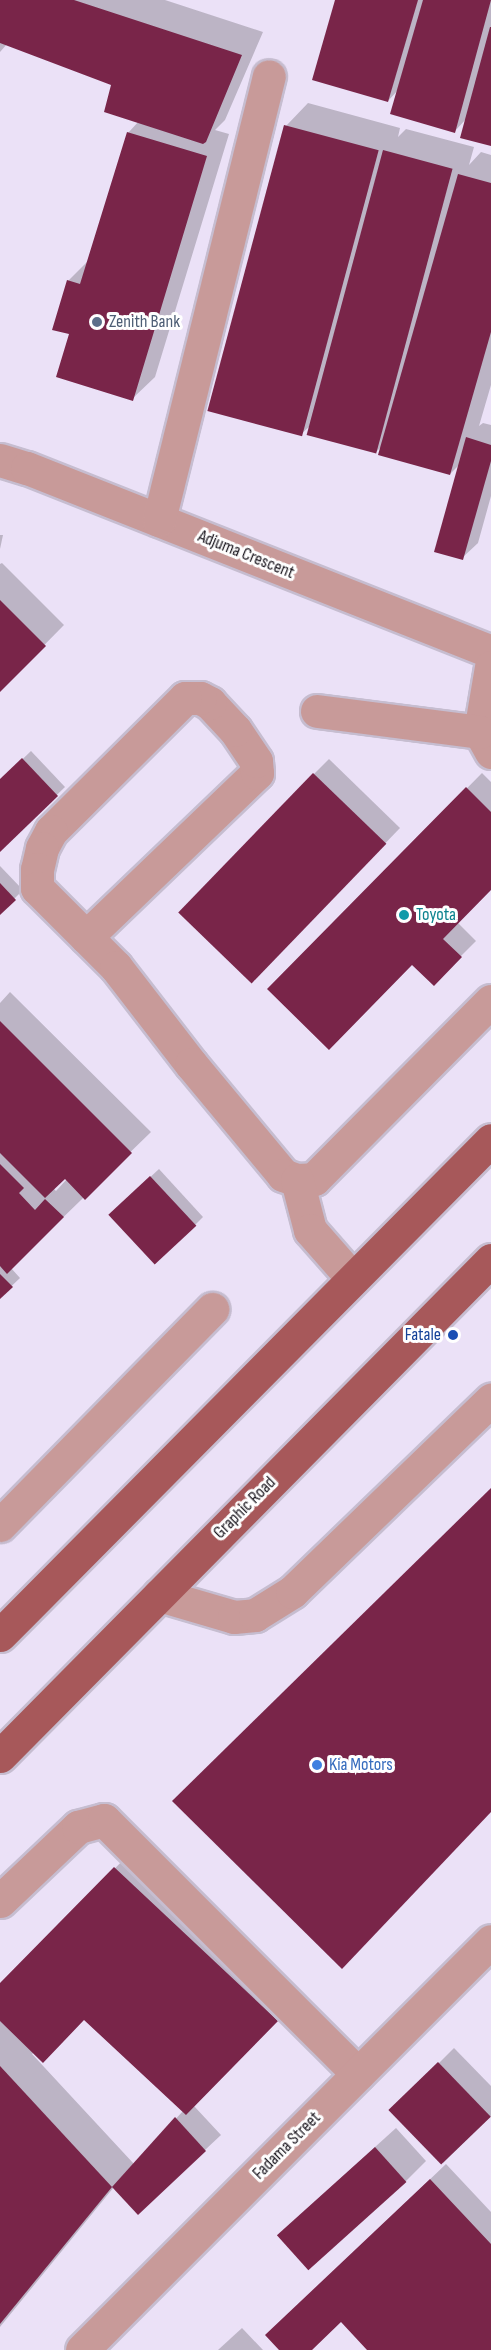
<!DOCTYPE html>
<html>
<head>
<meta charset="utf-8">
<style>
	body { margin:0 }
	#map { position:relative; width:491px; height:2350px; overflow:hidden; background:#ebe1f7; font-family:"Sofia Sans Condensed",sans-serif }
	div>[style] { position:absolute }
	.shadow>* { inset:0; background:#0003 }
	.building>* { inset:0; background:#792549; transform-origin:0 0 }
	.roads { filter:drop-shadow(2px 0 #c6bdd0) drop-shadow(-2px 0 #c6bdd0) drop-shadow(0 2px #c6bdd0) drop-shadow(0 -2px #c6bdd0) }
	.minor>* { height:33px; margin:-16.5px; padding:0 16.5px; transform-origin:16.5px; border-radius:16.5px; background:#c89a99 }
	.major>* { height:33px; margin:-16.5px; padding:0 16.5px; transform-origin:16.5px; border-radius:16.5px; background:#a7585a }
	.dots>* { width:16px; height:16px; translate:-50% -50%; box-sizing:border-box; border:3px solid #fff; border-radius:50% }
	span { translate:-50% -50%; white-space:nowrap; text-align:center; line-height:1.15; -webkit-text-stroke:6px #fff; paint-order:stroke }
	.service-label { font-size:18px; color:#4e5e75 }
	.left { translate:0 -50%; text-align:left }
	.street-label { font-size:18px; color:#1b171f }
	.culture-label { font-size:18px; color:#0d838f }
	.transit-label { font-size:18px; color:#164399 }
	.right { translate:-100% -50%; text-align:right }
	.shop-label { font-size:18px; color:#366cbe }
</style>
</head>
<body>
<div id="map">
	<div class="shadow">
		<div style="clip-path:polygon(0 0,165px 0,263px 32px,225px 120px,215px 130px,229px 134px,155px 377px,132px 399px,71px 333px,68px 281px,89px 260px,128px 133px,139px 121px,113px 84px,7px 44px,0 52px)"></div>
		<div style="clip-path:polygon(336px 0,491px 0,491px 145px,466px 119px,455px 131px,398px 90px,388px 101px)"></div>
		<div style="clip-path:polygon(308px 103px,400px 128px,398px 137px,406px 129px,474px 147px,469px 165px,481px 152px,491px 155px,491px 385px,479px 426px,483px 423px,491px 425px,491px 496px,478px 543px,462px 558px,461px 463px,450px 474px,383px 445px,376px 452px,310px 426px,300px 435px,286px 126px)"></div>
		<div style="clip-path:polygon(0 535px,3px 535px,0 549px)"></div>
		<div style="clip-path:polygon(2px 563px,64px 625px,0 690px,0 564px)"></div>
		<div style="clip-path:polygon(31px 751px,65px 787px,0 850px,0 781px)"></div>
		<div style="clip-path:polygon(329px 759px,400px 828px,267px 966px,314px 774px)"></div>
		<div style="clip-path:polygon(482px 773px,491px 782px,491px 888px,458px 923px,476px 941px,433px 984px,412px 963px,269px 989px)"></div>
		<div style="clip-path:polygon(0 866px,23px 890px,0 913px)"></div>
		<div style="clip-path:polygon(evenodd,10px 992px,151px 1132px,11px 1268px,20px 1278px,0 1297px,0 1003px,10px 992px,65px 1177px,67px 1179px,56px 1191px,53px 1188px,65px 1177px)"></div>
		<div style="clip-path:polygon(159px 1169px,203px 1217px,195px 1225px,118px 1207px)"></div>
		<div style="clip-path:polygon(evenodd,137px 1846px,299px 1998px,194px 2106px,221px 2135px,205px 2150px,114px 2187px,0 2327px,0 1985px,137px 1846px,85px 2018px,183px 2111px,134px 2164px,32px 2054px,85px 2018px)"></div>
		<div style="clip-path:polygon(454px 2048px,491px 2086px,491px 2116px,443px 2163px,392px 2110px)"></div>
		<div style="clip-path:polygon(396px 2128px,426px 2161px,406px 2181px,299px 2216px)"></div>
		<div style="clip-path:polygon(446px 2164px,491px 2212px,491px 2350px,369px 2350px,341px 2320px,309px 2350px,281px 2350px,283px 2320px)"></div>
		<div style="clip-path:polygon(242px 2328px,263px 2350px,218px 2350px)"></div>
	</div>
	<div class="building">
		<div style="clip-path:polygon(0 0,74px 0,242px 55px,206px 142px,203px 144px,104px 112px,111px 85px,0 43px)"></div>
		<div style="clip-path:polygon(335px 0,418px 0,388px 102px,312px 80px)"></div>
		<div style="clip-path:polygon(423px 0,491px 0,455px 133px,390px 114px)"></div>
		<div style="clip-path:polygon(490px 27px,491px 27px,491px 146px,460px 138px)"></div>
		<div style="left:284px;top:125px;width:98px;height:296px;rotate:15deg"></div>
		<div style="clip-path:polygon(127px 132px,207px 156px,133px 401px,56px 377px,69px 334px,52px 330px,67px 280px,80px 284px)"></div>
		<div style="left:383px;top:150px;width:72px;height:295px;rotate:15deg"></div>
		<div style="clip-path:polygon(458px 174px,491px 183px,491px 332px,450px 475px,378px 455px)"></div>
		<div style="clip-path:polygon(466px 437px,491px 445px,491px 461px,463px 560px,434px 552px)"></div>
		<div style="clip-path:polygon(0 600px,46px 646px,0 692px)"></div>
		<div style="clip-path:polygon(22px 758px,58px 796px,0 852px,0 779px)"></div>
		<div style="left:313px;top:773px;width:102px;height:194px;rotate:44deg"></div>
		<div style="clip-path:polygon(466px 787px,491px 812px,491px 890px,443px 939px,462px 957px,434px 986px,412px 965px,329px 1050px,267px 989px)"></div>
		<div style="clip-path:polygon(0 883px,16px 900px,0 915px)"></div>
		<div style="clip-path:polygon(0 1021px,132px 1153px,85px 1200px,65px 1179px,45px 1198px,0 1153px)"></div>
		<div style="clip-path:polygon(0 1164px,24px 1188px,19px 1193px,35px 1210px,45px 1199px,64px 1217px,7px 1274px,0 1266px)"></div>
		<div style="left:150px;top:1176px;width:68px;height:57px;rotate:47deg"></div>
		<div style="clip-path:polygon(0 1274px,13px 1287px,0 1299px)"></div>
		<div style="clip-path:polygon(491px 1488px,491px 1812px,342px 1969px,172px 1801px)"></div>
		<div style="clip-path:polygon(114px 1867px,278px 2021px,186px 2115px,84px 2020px,43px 2063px,0 2021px,0 1983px)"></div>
		<div style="left:438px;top:2062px;width:76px;height:69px;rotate:46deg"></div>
		<div style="clip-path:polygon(0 2066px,112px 2187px,0 2324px)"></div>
		<div style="clip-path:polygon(175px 2117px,206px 2151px,138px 2215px,112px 2187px)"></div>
		<div style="left:375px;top:2147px;width:47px;height:132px;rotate:48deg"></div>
		<div style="clip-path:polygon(430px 2179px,491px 2244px,491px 2350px,367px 2350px,341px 2322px,312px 2350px,279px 2350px,265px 2335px)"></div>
	</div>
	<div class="roads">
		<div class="minor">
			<div style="left:0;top:460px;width:28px;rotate:17deg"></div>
			<div style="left:27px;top:468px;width:499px;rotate:21.6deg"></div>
			<div style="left:159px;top:520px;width:457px;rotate:-76.1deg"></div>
			<div style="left:491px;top:667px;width:66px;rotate:99.6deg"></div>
			<div style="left:480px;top:732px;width:23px;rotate:61deg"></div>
			<div style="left:317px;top:711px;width:164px;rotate:7.3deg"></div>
			<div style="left:86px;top:937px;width:237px;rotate:-43.8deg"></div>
			<div style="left:257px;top:773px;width:12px;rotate:-95deg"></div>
			<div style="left:256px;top:761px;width:37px;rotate:-124deg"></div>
			<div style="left:235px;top:730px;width:37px;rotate:-133deg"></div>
			<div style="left:210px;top:703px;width:11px;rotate:-153deg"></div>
			<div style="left:200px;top:698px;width:15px;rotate:180deg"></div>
			<div style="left:185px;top:698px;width:189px;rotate:135.2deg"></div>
			<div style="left:51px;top:831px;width:19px;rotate:118deg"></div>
			<div style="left:42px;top:848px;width:22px;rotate:103deg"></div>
			<div style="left:37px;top:869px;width:19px;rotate:90deg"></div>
			<div style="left:37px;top:888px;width:112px;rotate:45deg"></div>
			<div style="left:116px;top:967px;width:123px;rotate:52.3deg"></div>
			<div style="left:191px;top:1064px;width:144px;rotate:50.3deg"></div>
			<div style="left:283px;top:1175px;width:15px;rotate:20deg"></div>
			<div style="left:297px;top:1180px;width:17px;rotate:-3deg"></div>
			<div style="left:314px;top:1179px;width:251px;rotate:-45.2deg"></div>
			<div style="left:297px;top:1180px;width:52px;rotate:75.4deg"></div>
			<div style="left:310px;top:1230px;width:65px;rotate:48.7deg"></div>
			<div style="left:0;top:1525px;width:303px;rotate:-45.5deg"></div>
			<div style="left:159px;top:1595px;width:78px;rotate:16.3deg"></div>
			<div style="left:234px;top:1617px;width:21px;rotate:-5deg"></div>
			<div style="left:255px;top:1615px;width:44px;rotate:-31.9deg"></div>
			<div style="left:292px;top:1592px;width:277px;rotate:-44deg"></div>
			<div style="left:0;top:1901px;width:108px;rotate:-43.5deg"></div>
			<div style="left:78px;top:1827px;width:27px;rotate:-15deg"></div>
			<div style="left:104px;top:1820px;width:359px;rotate:45deg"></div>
			<div style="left:82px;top:2350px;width:578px;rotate:-45deg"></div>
		</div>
		<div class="major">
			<div style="left:0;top:1635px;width:697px;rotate:-45.23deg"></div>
			<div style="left:0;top:1756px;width:698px;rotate:-45.29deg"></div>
		</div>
	</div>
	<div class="dots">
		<div style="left:97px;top:322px;background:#5c6f8a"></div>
		<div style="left:404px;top:915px;background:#0f9aa8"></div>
		<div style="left:453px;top:1335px;background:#1a4fb4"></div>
		<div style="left:317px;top:1765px;background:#3f7fe0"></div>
	</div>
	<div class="service-label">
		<span class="left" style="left:109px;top:322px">Zenith Bank</span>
	</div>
	<div class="street-label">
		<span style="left:246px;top:555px;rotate:22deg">Adjuma Crescent</span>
		<span style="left:245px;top:1508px;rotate:-45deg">Graphic Road</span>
		<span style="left:287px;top:2146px;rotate:-45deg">Fadama Street</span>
	</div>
	<div class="culture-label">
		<span class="left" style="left:416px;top:915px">Toyota</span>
	</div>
	<div class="transit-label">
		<span class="right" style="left:441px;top:1335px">Fatale</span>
	</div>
	<div class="shop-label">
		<span class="left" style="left:329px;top:1765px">Kia Motors</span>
	</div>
</div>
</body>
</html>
